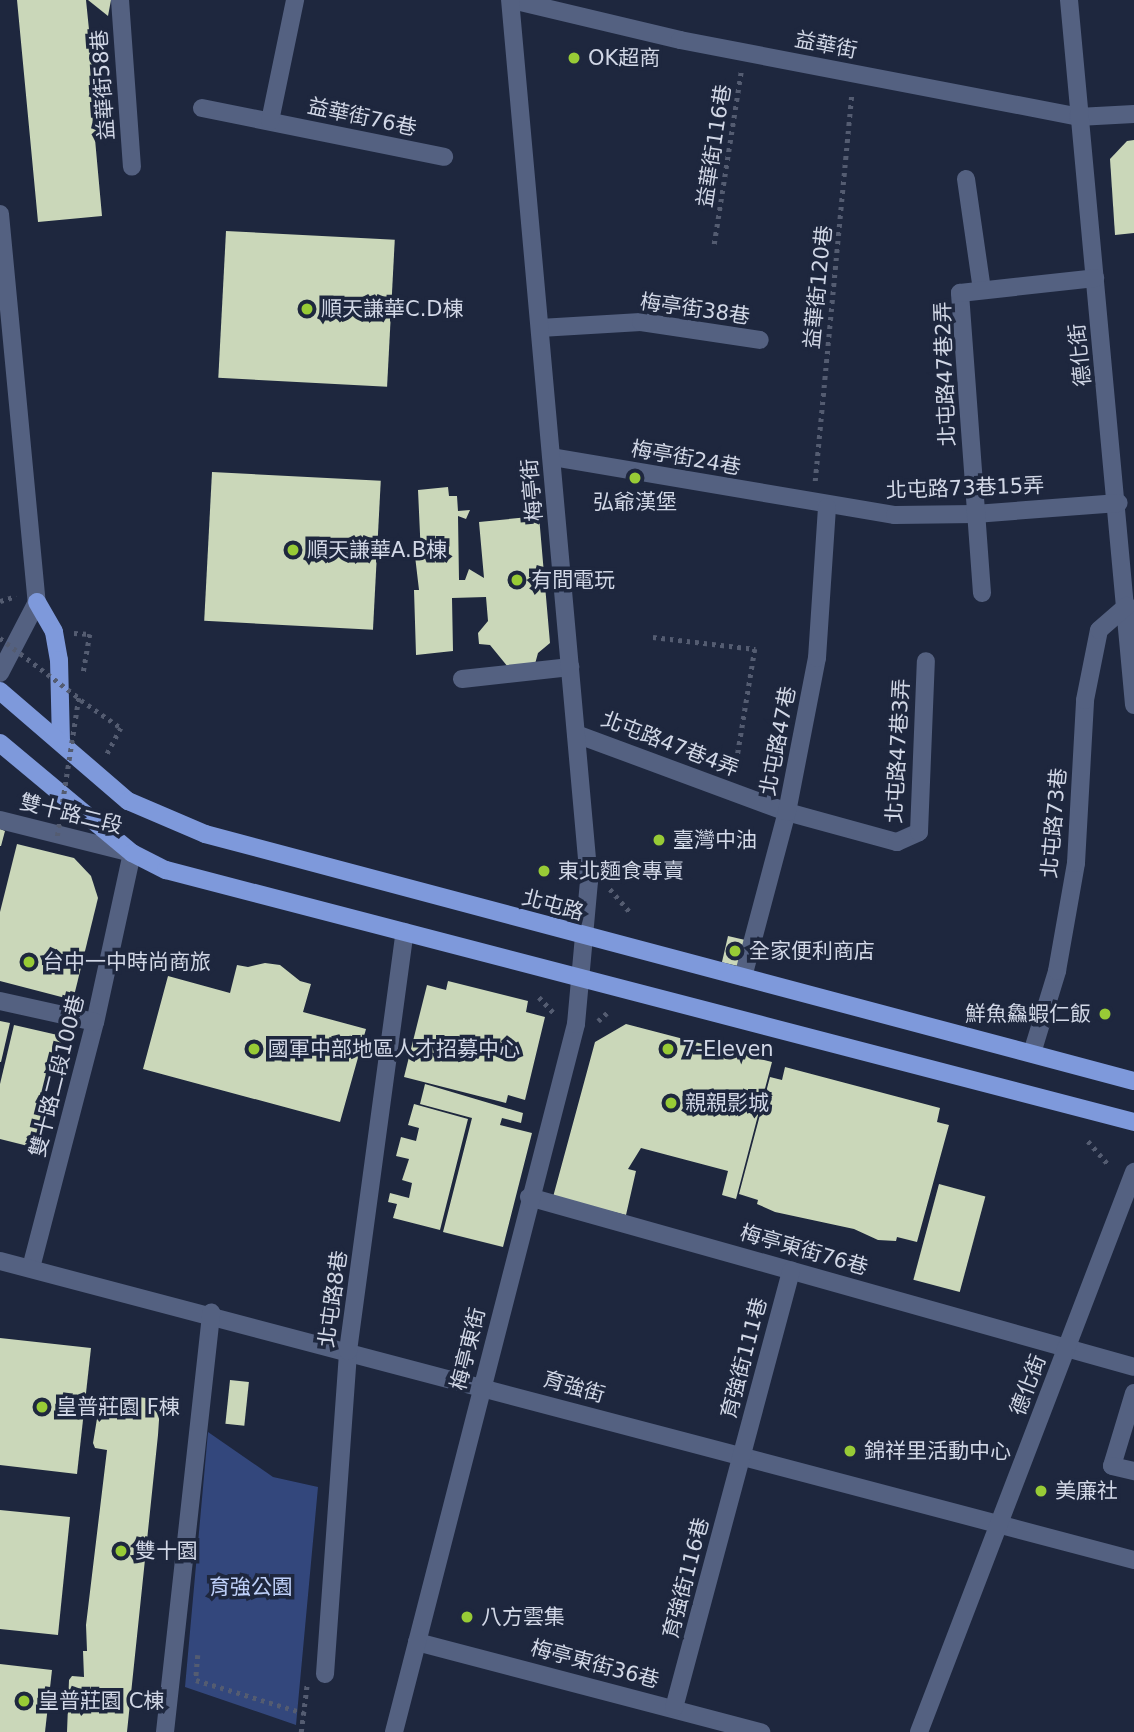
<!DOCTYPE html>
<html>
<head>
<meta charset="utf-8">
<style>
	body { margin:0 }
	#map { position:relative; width:1134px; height:1732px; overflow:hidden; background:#1e273e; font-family:"DejaVu Sans","Noto Sans TC",sans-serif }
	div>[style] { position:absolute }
	.green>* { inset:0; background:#33477c }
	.building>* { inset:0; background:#cad7b9; transform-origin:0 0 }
	.path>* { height:4.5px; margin-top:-2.25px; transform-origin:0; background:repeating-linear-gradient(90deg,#545c71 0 3.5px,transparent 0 8.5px) }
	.minor>* { height:18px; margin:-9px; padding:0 9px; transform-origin:9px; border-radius:9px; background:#546181 }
	.major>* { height:18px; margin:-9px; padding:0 9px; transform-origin:9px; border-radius:9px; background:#7e99db }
	.path-bridge>* { height:4.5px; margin-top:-2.25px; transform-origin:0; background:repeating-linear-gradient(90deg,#545c71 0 3.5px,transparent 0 8.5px) }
	.dots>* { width:19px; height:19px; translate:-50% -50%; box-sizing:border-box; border:4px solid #1e273e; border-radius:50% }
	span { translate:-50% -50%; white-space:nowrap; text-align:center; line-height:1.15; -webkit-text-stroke:7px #1e273e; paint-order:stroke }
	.street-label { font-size:21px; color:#d1d7e6 }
	.poi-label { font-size:21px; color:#d1d7e6 }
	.left { translate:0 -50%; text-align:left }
	.right { translate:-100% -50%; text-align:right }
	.park-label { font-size:21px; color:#bed0f9 }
</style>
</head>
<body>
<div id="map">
	<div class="green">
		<div style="clip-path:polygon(208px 1432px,273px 1477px,318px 1487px,296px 1725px,185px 1687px)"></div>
	</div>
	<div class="building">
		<div style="clip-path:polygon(17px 0,86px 0,100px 138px,95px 139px,102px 216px,38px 222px)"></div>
		<div style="clip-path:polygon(88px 0,111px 0,108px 16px)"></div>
		<div style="clip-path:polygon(1134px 140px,1134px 233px,1115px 235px,1110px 159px,1127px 141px)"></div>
		<div style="left:226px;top:231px;width:169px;height:147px;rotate:3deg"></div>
		<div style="left:212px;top:472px;width:169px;height:149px;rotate:3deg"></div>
		<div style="clip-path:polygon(448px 487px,449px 496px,457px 496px,458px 511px,470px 510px,466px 519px,458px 516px,459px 580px,465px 580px,469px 569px,484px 578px,479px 522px,539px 516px,550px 643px,538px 653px,535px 664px,508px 667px,490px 645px,479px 644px,478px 633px,488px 621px,486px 597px,452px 598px,453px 651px,416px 655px,414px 590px,419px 590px,415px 556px,421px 556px,418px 490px)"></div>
		<div style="clip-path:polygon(0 829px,5px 831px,1px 846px,0 846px)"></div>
		<div style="clip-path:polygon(17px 844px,74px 858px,91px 876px,98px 898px,73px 1000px,0 981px,0 912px)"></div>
		<div style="left:728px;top:936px;width:22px;height:27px;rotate:13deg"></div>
		<div style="clip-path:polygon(265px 963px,280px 965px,300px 981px,311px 984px,303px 1012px,366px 1029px,340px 1122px,143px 1069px,168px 976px,230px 993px,237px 965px,248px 967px)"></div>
		<div style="clip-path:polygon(448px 981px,528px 1001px,526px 1012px,545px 1017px,525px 1100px,508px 1095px,506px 1103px,404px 1077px,427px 985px,446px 990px)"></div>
		<div style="clip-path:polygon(0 1021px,10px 1023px,1px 1062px,0 1062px)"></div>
		<div style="clip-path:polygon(626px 1024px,772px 1062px,736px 1199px,722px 1195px,728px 1171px,641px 1148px,628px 1169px,636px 1171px,626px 1215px,553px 1197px,595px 1042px)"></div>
		<div style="clip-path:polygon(14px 1025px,62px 1036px,36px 1148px,0 1139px,0 1084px)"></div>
		<div style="clip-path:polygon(785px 1067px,940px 1108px,937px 1122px,949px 1125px,917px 1242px,897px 1237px,896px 1241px,878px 1240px,854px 1229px,775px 1212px,757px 1204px,758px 1200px,739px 1194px,770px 1077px,782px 1080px)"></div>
		<div style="clip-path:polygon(425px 1084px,523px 1113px,521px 1123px,502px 1118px,500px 1125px,532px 1133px,503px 1247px,443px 1232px,472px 1118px,420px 1104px)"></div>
		<div style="clip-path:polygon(414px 1104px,468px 1119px,440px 1230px,393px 1218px,397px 1204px,388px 1202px,390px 1193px,409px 1198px,412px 1183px,402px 1180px,409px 1159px,396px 1156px,401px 1137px,416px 1141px,419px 1128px,408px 1125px)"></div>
		<div style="left:939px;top:1184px;width:48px;height:99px;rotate:15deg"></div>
		<div style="clip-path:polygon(0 1338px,91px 1348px,77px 1474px,0 1465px)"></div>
		<div style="left:230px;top:1380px;width:19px;height:44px;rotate:6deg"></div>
		<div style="clip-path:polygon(101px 1394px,137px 1403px,138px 1397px,154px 1399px,154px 1404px,160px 1405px,158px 1435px,127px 1732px,67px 1732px,69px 1680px,72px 1676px,84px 1677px,83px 1651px,87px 1651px,86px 1625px,107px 1450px,95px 1448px,93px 1443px)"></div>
		<div style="clip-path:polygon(0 1510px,70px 1517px,58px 1635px,0 1629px)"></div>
		<div style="clip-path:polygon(0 1664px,52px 1670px,45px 1732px,0 1732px)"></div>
	</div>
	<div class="path">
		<div style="left:714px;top:244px;width:174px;rotate:-81.1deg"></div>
		<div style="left:815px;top:481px;width:390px;rotate:-84.6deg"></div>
		<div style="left:0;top:601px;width:17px;rotate:-17deg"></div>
		<div style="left:74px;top:633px;width:16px;rotate:4deg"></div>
		<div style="left:90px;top:634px;width:42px;rotate:99.7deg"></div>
		<div style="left:653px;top:637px;width:103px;rotate:6.7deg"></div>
		<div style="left:755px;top:649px;width:124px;rotate:99.3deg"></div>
		<div style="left:81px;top:700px;width:49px;rotate:35deg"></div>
		<div style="left:121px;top:728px;width:30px;rotate:118deg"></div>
		<div style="left:610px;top:889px;width:30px;rotate:49deg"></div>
		<div style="left:539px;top:997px;width:23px;rotate:47deg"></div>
		<div style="left:598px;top:1021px;width:12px;rotate:-42deg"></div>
		<div style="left:1088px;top:1141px;width:30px;rotate:49deg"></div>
		<div style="left:198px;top:1655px;width:25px;rotate:95deg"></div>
		<div style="left:196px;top:1680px;width:113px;rotate:17deg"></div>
		<div style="left:301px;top:1732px;width:48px;rotate:-82.9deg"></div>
	</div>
	<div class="minor">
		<div style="left:120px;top:0;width:167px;rotate:85.9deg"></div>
		<div style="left:512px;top:0;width:173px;rotate:13.4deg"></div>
		<div style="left:680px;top:40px;width:405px;rotate:10.9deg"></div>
		<div style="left:1078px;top:117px;width:56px;rotate:-3.1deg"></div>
		<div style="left:1069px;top:0;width:708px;rotate:84.73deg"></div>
		<div style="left:202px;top:108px;width:247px;rotate:11.4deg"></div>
		<div style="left:270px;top:121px;width:124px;rotate:-78.3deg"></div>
		<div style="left:966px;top:179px;width:112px;rotate:81.8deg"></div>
		<div style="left:0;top:214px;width:390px;rotate:84.6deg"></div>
		<div style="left:37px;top:602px;width:80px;rotate:117.5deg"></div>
		<div style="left:540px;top:328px;width:101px;rotate:-3.4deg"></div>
		<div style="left:641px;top:322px;width:120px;rotate:8.6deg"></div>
		<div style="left:552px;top:457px;width:348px;rotate:9.6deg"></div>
		<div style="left:895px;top:515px;width:80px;rotate:-0.7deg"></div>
		<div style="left:975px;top:514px;width:144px;rotate:-4.4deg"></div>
		<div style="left:982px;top:593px;width:301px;rotate:-94.2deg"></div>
		<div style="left:960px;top:293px;width:136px;rotate:-6.3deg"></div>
		<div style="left:462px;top:679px;width:109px;rotate:-6.3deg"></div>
		<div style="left:576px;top:734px;width:225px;rotate:20.3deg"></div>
		<div style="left:787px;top:812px;width:114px;rotate:15.3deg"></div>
		<div style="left:897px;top:842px;width:24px;rotate:-24deg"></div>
		<div style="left:919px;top:832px;width:171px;rotate:-87.7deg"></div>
		<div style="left:0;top:820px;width:136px;rotate:14deg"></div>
		<div style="left:132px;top:853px;width:173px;rotate:102.3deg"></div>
		<div style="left:95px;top:1022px;width:254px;rotate:104.6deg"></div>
		<div style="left:743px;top:977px;width:171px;rotate:-75.1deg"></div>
		<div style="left:787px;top:812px;width:157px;rotate:-79deg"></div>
		<div style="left:817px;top:658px;width:151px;rotate:-86.2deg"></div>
		<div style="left:0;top:1001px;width:97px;rotate:12.5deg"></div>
		<div style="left:1032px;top:1053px;width:86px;rotate:-73deg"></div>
		<div style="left:1057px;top:971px;width:110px;rotate:-80deg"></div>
		<div style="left:1076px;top:863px;width:163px;rotate:-86.8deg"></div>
		<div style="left:1085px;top:700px;width:71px;rotate:-78.7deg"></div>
		<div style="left:1099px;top:630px;width:37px;rotate:-41deg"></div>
		<div style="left:529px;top:1197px;width:628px;rotate:15.69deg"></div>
		<div style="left:0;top:1261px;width:1173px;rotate:14.77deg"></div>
		<div style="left:1134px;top:1393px;width:76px;rotate:106.8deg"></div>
		<div style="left:1112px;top:1466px;width:23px;rotate:13deg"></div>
		<div style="left:417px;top:1642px;width:356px;rotate:14.7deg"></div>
		<div style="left:325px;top:1674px;width:324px;rotate:-85.9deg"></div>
		<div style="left:348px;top:1351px;width:423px;rotate:-82.3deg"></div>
		<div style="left:674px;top:1708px;width:453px;rotate:-75deg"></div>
		<div style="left:165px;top:1732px;width:422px;rotate:-83.7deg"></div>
		<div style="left:394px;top:1732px;width:731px;rotate:-75.58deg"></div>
		<div style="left:576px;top:1024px;width:144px;rotate:-84.8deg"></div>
		<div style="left:589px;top:881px;width:885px;rotate:-95.12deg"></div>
		<div style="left:919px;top:1732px;width:600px;rotate:-69deg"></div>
	</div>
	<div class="major">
		<div style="left:37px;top:602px;width:34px;rotate:60deg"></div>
		<div style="left:54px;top:632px;width:28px;rotate:80deg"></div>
		<div style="left:59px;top:660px;width:82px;rotate:88.6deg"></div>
		<div style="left:0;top:691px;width:169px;rotate:40.7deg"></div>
		<div style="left:128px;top:801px;width:84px;rotate:23.2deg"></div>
		<div style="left:205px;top:834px;width:961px;rotate:14.89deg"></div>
		<div style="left:0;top:743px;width:172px;rotate:39.8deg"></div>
		<div style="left:132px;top:853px;width:38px;rotate:27deg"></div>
		<div style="left:166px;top:870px;width:1000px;rotate:14.59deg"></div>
	</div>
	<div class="path-bridge">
		<div style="left:0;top:638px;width:99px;rotate:37.2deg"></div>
		<div style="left:79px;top:698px;width:144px;rotate:98.8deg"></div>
	</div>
	<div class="dots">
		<div style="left:574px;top:58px;background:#98cb36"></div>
		<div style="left:307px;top:309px;background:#98cb36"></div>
		<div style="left:635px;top:478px;background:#98cb36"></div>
		<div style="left:293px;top:550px;background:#98cb36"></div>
		<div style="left:517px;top:580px;background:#98cb36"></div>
		<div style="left:659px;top:840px;background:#98cb36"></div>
		<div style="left:544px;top:871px;background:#98cb36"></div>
		<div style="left:735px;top:951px;background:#98cb36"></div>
		<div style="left:29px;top:962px;background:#98cb36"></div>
		<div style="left:1105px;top:1014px;background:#98cb36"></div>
		<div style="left:254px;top:1049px;background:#98cb36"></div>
		<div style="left:668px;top:1049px;background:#98cb36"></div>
		<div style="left:671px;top:1103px;background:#98cb36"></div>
		<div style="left:42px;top:1407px;background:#98cb36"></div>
		<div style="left:850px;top:1451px;background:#98cb36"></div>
		<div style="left:1041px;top:1491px;background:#98cb36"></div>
		<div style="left:121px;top:1551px;background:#98cb36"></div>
		<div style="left:467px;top:1617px;background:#98cb36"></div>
		<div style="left:24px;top:1701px;background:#98cb36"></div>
	</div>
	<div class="street-label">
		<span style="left:826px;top:45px;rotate:11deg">益華街</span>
		<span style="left:103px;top:85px;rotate:-94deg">益華街58巷</span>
		<span style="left:362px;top:117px;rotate:12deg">益華街76巷</span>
		<span style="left:714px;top:146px;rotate:-81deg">益華街116巷</span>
		<span style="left:818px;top:287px;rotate:-84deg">益華街120巷</span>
		<span style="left:695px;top:309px;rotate:8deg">梅亭街38巷</span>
		<span style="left:1080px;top:355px;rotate:-96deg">德化街</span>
		<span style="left:945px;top:374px;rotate:-92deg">北屯路47巷2弄</span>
		<span style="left:686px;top:458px;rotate:10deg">梅亭街24巷</span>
		<span style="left:965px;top:488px;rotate:-2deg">北屯路73巷15弄</span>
		<span style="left:532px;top:490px;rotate:-95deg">梅亭街</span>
		<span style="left:778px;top:741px;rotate:-79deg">北屯路47巷</span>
		<span style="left:670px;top:744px;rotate:21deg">北屯路47巷4弄</span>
		<span style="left:898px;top:751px;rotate:-87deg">北屯路47巷3弄</span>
		<span style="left:71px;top:814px;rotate:14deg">雙十路二段</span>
		<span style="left:1054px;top:823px;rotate:-85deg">北屯路73巷</span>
		<span style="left:553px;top:905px;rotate:15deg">北屯路</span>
		<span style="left:57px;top:1076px;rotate:-76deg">雙十路二段100巷</span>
		<span style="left:804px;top:1250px;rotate:16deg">梅亭東街76巷</span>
		<span style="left:333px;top:1299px;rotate:-82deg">北屯路8巷</span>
		<span style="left:468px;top:1349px;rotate:-76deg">梅亭東街</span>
		<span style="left:744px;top:1358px;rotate:-75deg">育強街111巷</span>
		<span style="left:1028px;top:1385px;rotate:-69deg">德化街</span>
		<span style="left:574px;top:1387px;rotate:16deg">育強街</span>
		<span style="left:686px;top:1578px;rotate:-75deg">育強街116巷</span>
		<span style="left:595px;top:1664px;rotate:15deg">梅亭東街36巷</span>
	</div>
	<div class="poi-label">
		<span class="left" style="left:588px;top:58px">OK超商</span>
		<span class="left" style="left:321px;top:309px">順天謙華C.D棟</span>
		<span style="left:635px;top:502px">弘爺漢堡</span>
		<span class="left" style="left:307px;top:550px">順天謙華A.B棟</span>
		<span class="left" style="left:531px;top:580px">有間電玩</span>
		<span class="left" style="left:673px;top:840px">臺灣中油</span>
		<span class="left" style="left:558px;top:871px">東北麵食專賣</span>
		<span class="left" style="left:749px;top:951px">全家便利商店</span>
		<span class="left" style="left:43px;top:962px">台中一中時尚商旅</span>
		<span class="right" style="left:1091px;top:1014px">鮮魚鱻蝦仁飯</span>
		<span class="left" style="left:268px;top:1049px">國軍中部地區人才招募中心</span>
		<span class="left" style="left:682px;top:1049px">7-Eleven</span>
		<span class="left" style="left:685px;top:1103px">親親影城</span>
		<span class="left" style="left:56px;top:1407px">皇普莊園 F棟</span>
		<span class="left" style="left:864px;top:1451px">錦祥里活動中心</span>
		<span class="left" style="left:1055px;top:1491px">美廉社</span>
		<span class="left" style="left:135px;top:1551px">雙十園</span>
		<span class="left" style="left:481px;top:1617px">八方雲集</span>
		<span class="left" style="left:38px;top:1701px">皇普莊園 C棟</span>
	</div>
	<div class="park-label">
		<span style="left:251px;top:1587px">育強公園</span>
	</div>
</div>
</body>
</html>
